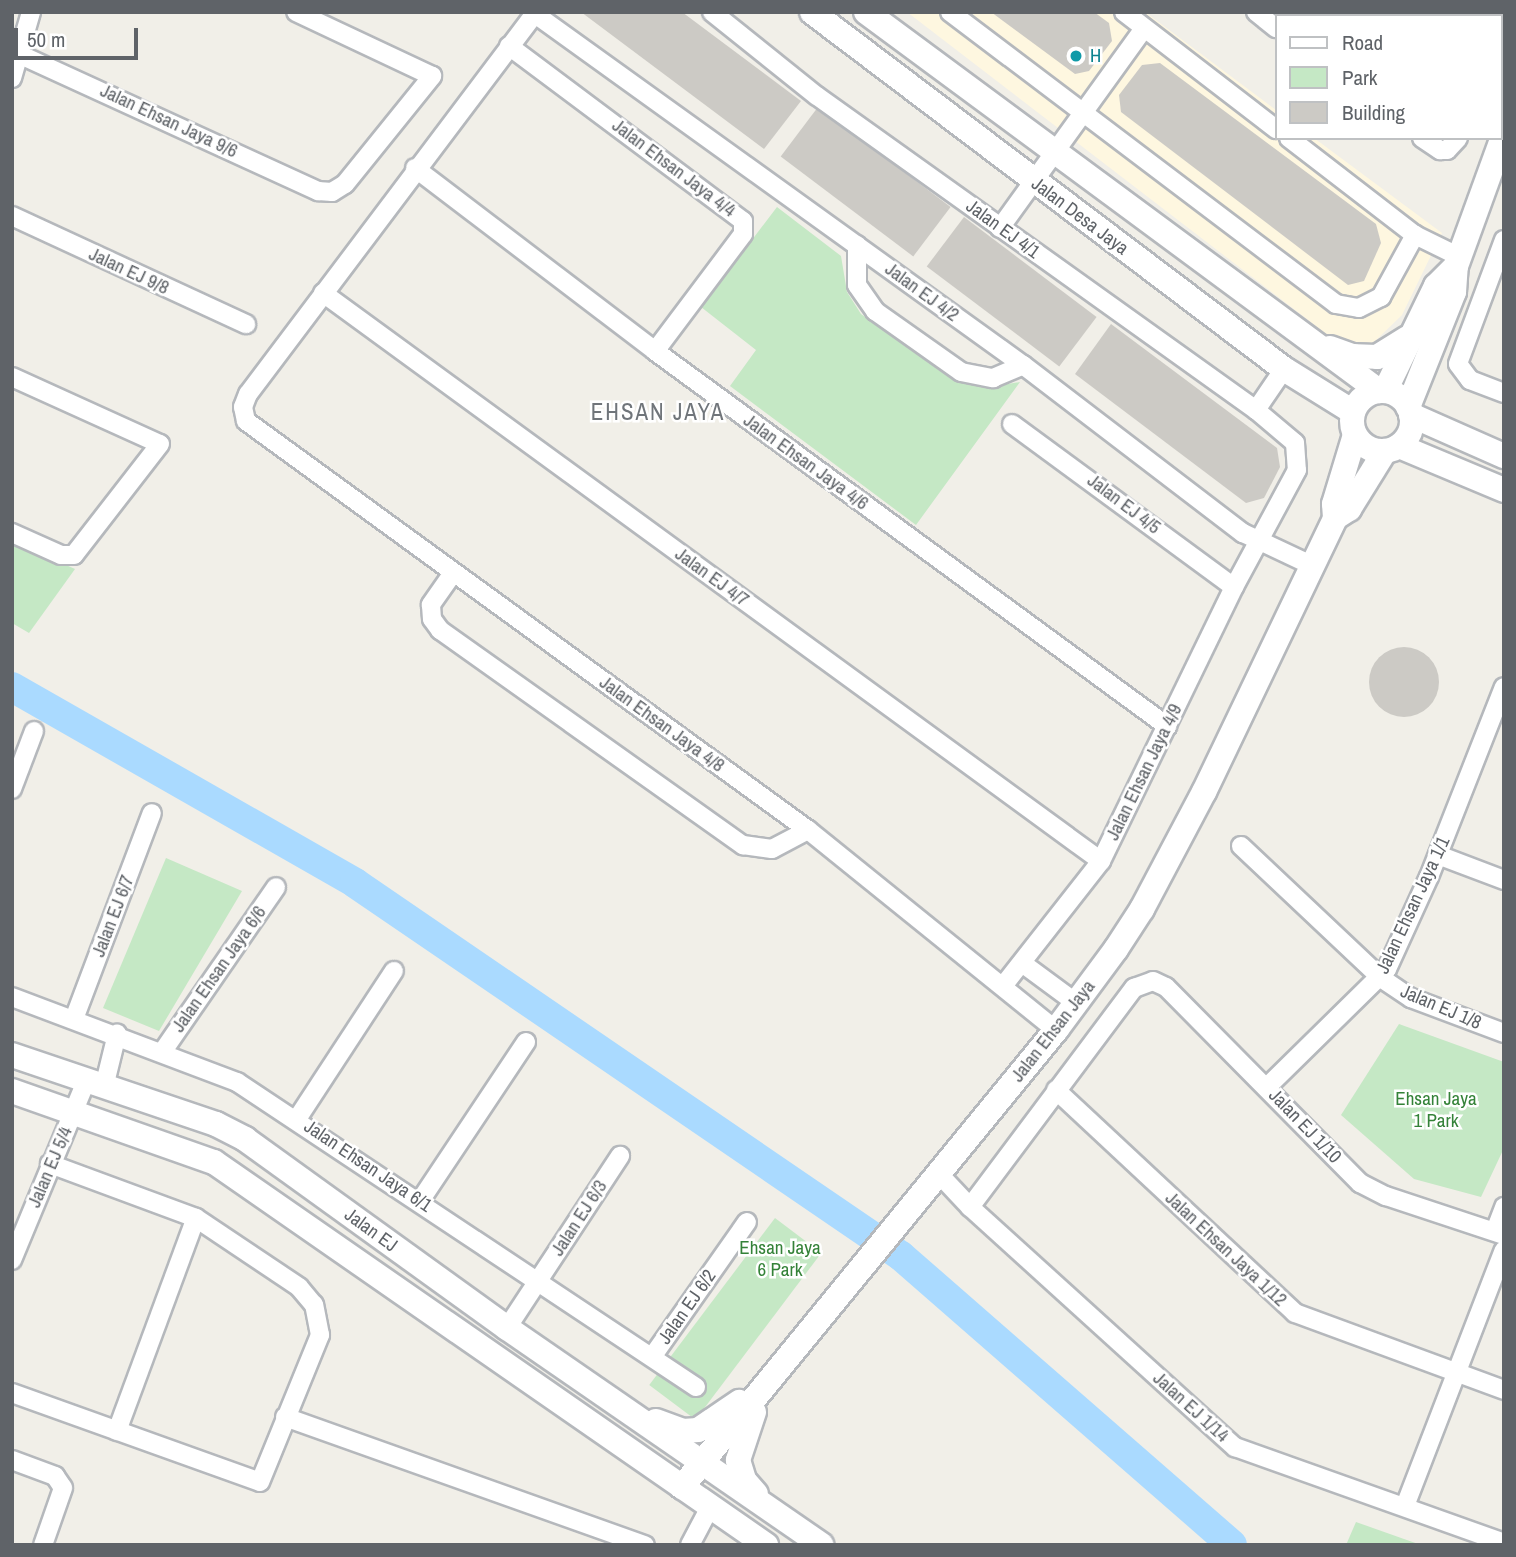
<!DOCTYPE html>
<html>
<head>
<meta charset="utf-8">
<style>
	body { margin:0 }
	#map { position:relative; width:1516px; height:1557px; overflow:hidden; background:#f1efe8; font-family:"Archivo Narrow",sans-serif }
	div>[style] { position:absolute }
	.commercial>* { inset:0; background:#fef7e0 }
	.green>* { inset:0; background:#c5e8c5; transform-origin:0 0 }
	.river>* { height:30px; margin:-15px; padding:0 15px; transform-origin:15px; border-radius:15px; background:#aadaff }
	.building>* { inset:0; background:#cccac5; transform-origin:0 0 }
	.round { border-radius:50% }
	.roads { filter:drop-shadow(2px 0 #b5b8bc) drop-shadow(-2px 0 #b5b8bc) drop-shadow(0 2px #b5b8bc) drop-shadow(0 -2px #b5b8bc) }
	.street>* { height:18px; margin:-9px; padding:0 9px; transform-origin:9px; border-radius:9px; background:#fff }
	.secondary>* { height:24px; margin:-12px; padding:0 12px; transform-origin:12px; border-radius:12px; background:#fff }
	.secondary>.ring { margin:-12px; padding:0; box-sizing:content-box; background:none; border:24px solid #fff; border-radius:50% }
	.dots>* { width:19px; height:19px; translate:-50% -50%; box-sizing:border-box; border:4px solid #fff; border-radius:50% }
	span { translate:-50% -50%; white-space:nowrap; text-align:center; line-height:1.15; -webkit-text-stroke:5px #fff; paint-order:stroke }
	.culture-label { font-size:19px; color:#0d838f }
	.left { translate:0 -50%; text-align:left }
	.street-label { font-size:19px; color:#5f6368 }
	.park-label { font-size:19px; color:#348238 }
	.quarter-label { font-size:23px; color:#70757a; letter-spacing:2px }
	.frame { position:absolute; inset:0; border:14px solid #5f6368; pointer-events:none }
	.legend { position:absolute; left:1275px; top:14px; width:228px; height:126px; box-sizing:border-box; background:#fff; border:2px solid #bfc1c3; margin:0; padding:9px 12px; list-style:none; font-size:21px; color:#5f6368 }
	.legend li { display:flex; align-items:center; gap:14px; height:35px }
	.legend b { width:35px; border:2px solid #bfc1c3 }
	.scale { position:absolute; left:14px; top:28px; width:124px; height:32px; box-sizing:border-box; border:4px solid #5f6368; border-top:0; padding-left:9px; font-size:21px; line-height:24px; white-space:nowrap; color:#5f6368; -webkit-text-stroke:5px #fff; paint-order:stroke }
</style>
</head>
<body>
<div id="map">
	<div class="commercial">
		<div style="clip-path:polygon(907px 12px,1145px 12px,1276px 110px,1276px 138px,1314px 138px,1442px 233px,1402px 315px,1369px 347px,1329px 336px)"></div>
	</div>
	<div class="green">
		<div style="clip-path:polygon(777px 207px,841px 256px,847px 292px,861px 314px,955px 380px,984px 388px,1020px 382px,916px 525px,730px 386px,756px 350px,701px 307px)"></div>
		<div style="clip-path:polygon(12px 541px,75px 569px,29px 633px,12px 623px)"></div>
		<div style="clip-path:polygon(166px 858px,242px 891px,159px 1031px,103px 1008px)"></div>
		<div style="clip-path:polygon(1399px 1024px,1504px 1062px,1504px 1148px,1481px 1197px,1414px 1179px,1341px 1115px)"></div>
		<div style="left:775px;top:1218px;width:58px;height:209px;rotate:37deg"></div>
		<div style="clip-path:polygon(1356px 1522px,1421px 1545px,1346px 1545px)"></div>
	</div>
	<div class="river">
		<div style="left:12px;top:687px;width:395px;rotate:29.7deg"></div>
		<div style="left:355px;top:883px;width:661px;rotate:34.34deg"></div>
		<div style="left:901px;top:1256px;width:439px;rotate:41.1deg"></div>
	</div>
	<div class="building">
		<div style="clip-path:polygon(581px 12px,682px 12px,801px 101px,764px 149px)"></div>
		<div style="clip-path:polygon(991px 12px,1094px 12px,1109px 23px,1112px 41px,1089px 71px,1075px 74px)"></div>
		<div style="clip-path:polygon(1160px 63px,1376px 224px,1381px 243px,1364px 281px,1348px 285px,1121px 112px,1119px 95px,1142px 65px)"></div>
		<div style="left:818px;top:107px;width:166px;height:62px;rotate:37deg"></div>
		<div style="left:964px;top:217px;width:166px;height:62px;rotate:37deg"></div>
		<div style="clip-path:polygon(1111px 324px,1277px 448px,1280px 467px,1264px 498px,1246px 503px,1075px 374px)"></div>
		<div class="round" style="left:1369px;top:647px;width:70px;height:70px"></div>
	</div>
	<div class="roads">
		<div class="street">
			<div style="left:536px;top:12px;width:478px;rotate:127deg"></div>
			<div style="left:248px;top:394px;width:14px;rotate:111deg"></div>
			<div style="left:243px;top:407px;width:14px;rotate:78deg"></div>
			<div style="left:246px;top:421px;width:695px;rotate:36.05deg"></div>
			<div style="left:808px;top:830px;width:319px;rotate:38.9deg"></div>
			<div style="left:712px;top:12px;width:134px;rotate:38.7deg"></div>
			<div style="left:817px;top:96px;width:540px;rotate:35.57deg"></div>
			<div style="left:1256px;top:410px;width:51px;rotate:40.2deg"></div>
			<div style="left:1295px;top:443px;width:27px;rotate:86deg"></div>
			<div style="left:1297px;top:470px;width:133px;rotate:118.3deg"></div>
			<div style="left:1234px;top:587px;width:305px;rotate:115.9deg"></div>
			<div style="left:1101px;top:861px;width:159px;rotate:128.1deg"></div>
			<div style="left:950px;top:12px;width:484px;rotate:37.1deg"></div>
			<div style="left:1336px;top:304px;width:23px;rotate:10deg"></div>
			<div style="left:1359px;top:308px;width:25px;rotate:-27deg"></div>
			<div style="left:1381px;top:297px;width:71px;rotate:-61.3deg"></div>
			<div style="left:1124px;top:12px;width:192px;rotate:37.6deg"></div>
			<div style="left:1256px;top:12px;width:26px;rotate:39deg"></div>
			<div style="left:535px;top:14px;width:601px;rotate:35.73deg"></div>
			<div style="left:1023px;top:365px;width:277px;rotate:37.4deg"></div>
			<div style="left:1243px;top:533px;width:75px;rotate:25.2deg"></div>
			<div style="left:1497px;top:16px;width:4px;rotate:-76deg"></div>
			<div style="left:509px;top:46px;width:292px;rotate:36.8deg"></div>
			<div style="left:743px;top:221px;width:13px;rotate:90deg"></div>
			<div style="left:743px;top:234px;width:146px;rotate:126.9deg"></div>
			<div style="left:12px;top:51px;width:337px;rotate:24.6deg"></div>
			<div style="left:318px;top:191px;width:14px;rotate:4deg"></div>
			<div style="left:332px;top:192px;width:15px;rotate:-32deg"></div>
			<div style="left:345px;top:184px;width:139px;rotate:-51.1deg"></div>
			<div style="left:432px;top:76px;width:150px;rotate:-154.8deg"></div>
			<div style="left:12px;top:78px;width:69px;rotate:-73.9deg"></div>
			<div style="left:1289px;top:138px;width:159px;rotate:37.6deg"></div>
			<div style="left:1415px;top:235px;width:50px;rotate:26.1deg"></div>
			<div style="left:1422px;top:138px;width:22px;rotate:34deg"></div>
			<div style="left:1440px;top:150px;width:7px"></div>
			<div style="left:1447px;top:150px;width:16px;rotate:-47deg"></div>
			<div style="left:415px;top:168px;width:302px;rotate:37.3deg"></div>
			<div style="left:655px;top:351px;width:635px;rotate:36.22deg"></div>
			<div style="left:12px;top:216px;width:258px;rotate:24.8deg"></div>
			<div style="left:1000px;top:228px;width:246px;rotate:-54.2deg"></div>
			<div style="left:1504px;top:240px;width:132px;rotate:110.4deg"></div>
			<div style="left:1458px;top:364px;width:20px;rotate:53deg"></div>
			<div style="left:1470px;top:380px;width:36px;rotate:21deg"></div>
			<div style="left:857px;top:245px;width:40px;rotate:90deg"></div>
			<div style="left:857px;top:285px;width:32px;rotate:55deg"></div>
			<div style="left:875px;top:311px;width:105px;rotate:35.3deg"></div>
			<div style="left:961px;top:372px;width:33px;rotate:11deg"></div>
			<div style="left:993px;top:378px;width:33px;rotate:-23deg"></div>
			<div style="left:323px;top:293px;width:963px;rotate:36.13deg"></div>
			<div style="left:12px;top:377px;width:162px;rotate:24.4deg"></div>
			<div style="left:160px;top:444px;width:140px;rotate:127.8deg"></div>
			<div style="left:74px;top:555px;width:13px;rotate:180deg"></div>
			<div style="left:61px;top:555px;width:54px;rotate:-155.8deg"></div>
			<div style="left:1256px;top:410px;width:50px;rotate:-55.7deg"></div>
			<div style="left:1012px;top:424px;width:275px;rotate:36.3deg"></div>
			<div style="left:453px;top:573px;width:39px;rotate:125deg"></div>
			<div style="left:431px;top:605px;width:14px;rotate:86deg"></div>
			<div style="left:432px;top:619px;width:14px;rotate:54deg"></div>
			<div style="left:440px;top:630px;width:372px;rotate:35.4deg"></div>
			<div style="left:743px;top:845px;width:29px;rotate:8deg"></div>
			<div style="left:772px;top:849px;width:41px;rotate:-27.8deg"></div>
			<div style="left:12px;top:789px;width:62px;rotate:-69.2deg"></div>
			<div style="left:1241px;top:846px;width:192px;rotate:43.3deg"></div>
			<div style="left:1381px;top:978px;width:36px;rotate:34deg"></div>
			<div style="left:1411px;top:998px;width:99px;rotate:20.6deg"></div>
			<div style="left:1438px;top:855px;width:71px;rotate:20.7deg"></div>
			<div style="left:1022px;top:963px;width:67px;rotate:36.5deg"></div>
			<div style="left:12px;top:997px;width:241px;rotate:20.7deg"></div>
			<div style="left:237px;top:1082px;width:551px;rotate:33.6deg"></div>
			<div style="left:74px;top:1019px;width:220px;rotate:-69.3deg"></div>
			<div style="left:163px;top:1051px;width:199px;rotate:-55.4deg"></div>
			<div style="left:104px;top:1087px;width:55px;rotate:-76.2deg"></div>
			<div style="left:1267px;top:1087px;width:168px;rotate:-44.5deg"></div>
			<div style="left:1387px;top:969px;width:101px;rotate:-65.5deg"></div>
			<div style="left:1429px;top:877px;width:204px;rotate:-68.5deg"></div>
			<div style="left:1056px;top:1090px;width:327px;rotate:43deg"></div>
			<div style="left:1295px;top:1313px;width:223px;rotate:20.2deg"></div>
			<div style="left:297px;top:1119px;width:177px;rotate:-56.8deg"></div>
			<div style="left:938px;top:1173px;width:47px;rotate:46.7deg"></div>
			<div style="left:970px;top:1207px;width:358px;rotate:42.2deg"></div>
			<div style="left:1235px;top:1447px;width:286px;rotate:19.6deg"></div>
			<div style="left:420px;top:1201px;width:191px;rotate:-56.3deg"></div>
			<div style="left:970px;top:1207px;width:274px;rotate:-53.2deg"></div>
			<div style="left:1134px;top:988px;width:20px;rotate:-20deg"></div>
			<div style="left:1153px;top:981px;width:14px;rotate:25deg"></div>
			<div style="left:1166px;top:987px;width:276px;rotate:45.3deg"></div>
			<div style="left:1360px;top:1183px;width:29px;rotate:27deg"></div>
			<div style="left:1386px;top:1196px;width:124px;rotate:18.3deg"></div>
			<div style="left:1495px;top:1231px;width:26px;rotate:-69deg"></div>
			<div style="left:12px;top:1260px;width:194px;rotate:-67.5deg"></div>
			<div style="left:507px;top:1328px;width:206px;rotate:-56.7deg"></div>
			<div style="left:652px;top:1357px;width:165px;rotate:-54.9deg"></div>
			<div style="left:12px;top:1393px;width:263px;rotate:19.7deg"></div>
			<div style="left:260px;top:1482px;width:159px;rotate:-67.8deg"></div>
			<div style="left:320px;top:1335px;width:31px;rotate:-101deg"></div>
			<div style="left:314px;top:1305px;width:23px;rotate:-130deg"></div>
			<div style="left:299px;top:1287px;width:124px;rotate:-146.2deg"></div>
			<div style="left:196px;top:1218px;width:156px;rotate:-159.7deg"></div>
			<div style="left:285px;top:1417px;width:382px;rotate:19.6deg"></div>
			<div style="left:117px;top:1431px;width:227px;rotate:-69.7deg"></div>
			<div style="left:12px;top:1460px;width:46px;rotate:20.4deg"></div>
			<div style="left:55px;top:1476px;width:14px;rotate:56deg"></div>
			<div style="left:63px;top:1488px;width:60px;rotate:109.3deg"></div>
			<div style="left:1405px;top:1506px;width:274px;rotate:-68.9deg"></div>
			<div style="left:690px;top:1545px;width:43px;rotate:-62.2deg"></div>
		</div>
		<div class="secondary">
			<div style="left:812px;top:12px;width:592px;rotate:37.1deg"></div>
			<div style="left:1284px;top:369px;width:81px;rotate:31.9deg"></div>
			<div style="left:866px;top:12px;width:638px;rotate:36.46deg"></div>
			<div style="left:1330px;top:348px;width:23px;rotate:20deg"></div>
			<div style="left:1352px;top:356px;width:25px;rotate:2deg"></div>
			<div style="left:1377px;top:357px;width:36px;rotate:-32deg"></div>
			<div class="ring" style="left:1352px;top:391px;width:36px;height:36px"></div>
			<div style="left:1385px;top:391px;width:117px;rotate:-64.1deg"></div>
			<div style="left:1436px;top:286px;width:28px;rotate:-45deg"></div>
			<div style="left:1408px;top:407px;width:124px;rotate:-68.2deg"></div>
			<div style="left:1454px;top:292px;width:26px;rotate:-86deg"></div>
			<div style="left:1456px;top:266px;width:140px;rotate:-70deg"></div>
			<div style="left:1411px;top:415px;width:102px;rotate:23.8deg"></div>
			<div style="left:1399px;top:446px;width:114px;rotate:22.7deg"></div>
			<div style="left:1335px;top:518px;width:14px;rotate:-94deg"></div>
			<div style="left:1334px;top:504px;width:72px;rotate:-73.1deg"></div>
			<div style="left:12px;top:1055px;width:215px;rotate:18.7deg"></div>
			<div style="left:216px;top:1124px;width:33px;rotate:27deg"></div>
			<div style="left:245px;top:1139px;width:323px;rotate:35.8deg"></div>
			<div style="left:507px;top:1328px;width:382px;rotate:34.6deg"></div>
			<div style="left:12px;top:1091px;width:214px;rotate:19.4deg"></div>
			<div style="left:214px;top:1162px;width:672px;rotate:34.75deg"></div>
			<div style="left:754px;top:1412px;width:51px;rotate:108.4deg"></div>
			<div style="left:738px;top:1460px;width:21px;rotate:73deg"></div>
			<div style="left:744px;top:1480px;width:18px;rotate:49deg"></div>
			<div style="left:656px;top:1421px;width:29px;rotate:20deg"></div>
			<div style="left:683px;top:1431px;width:15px;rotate:-4deg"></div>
			<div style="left:698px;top:1430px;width:50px;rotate:-34.3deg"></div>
			<div style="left:682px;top:1487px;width:591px;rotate:-50.7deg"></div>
			<div style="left:1056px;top:1030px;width:101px;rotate:-53.5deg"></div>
			<div style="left:1116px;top:949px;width:48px;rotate:-57deg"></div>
			<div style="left:1142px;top:909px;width:132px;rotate:-62.1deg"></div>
			<div style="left:1204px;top:792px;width:304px;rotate:-64.4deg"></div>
			<div style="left:1335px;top:518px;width:17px;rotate:-33deg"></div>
			<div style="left:1349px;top:509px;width:68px;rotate:-58.2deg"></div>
		</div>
	</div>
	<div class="dots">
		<div style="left:1076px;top:56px;background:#0f9aa8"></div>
	</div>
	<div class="culture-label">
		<span class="left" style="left:1090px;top:56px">H</span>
	</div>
	<div class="street-label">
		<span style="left:169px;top:121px;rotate:25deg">Jalan Ehsan Jaya 9/6</span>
		<span style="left:674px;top:168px;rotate:37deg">Jalan Ehsan Jaya 4/4</span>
		<span style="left:1080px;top:216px;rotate:37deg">Jalan Desa Jaya</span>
		<span style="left:1003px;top:229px;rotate:36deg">Jalan EJ 4/1</span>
		<span style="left:129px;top:271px;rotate:25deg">Jalan EJ 9/8</span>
		<span style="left:922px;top:292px;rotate:36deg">Jalan EJ 4/2</span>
		<span style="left:806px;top:462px;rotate:36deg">Jalan Ehsan Jaya 4/6</span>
		<span style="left:1124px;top:504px;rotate:37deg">Jalan EJ 4/5</span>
		<span style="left:712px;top:577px;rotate:36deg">Jalan EJ 4/7</span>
		<span style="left:662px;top:724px;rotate:36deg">Jalan Ehsan Jaya 4/8</span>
		<span style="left:1144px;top:772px;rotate:-64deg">Jalan Ehsan Jaya 4/9</span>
		<span style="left:1413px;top:905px;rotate:-65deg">Jalan Ehsan Jaya 1/1</span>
		<span style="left:113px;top:916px;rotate:-69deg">Jalan EJ 6/7</span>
		<span style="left:219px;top:969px;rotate:-55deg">Jalan Ehsan Jaya 6/6</span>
		<span style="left:1441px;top:1007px;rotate:23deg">Jalan EJ 1/8</span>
		<span style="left:1053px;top:1031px;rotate:-52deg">Jalan Ehsan Jaya</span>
		<span style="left:1305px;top:1126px;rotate:46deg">Jalan EJ 1/10</span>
		<span style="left:368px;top:1166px;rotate:34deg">Jalan Ehsan Jaya 6/1</span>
		<span style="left:50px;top:1167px;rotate:-67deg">Jalan EJ 5/4</span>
		<span style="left:579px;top:1218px;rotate:-57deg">Jalan EJ 6/3</span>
		<span style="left:371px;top:1230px;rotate:36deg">Jalan EJ</span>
		<span style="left:1226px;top:1249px;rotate:43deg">Jalan Ehsan Jaya 1/12</span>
		<span style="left:687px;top:1307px;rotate:-55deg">Jalan EJ 6/2</span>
		<span style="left:1191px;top:1407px;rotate:42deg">Jalan EJ 1/14</span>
	</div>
	<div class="park-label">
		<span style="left:1436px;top:1110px">Ehsan Jaya<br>1 Park</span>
		<span style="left:780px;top:1259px">Ehsan Jaya<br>6 Park</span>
	</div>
	<div class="quarter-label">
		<span style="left:658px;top:412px">EHSAN JAYA</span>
	</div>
	<div class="frame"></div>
	<ul class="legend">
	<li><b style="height:9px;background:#fff"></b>Road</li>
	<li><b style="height:19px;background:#c5e8c5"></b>Park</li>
	<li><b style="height:19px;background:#cccac5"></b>Building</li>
	</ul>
	<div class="scale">50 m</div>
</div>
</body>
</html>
